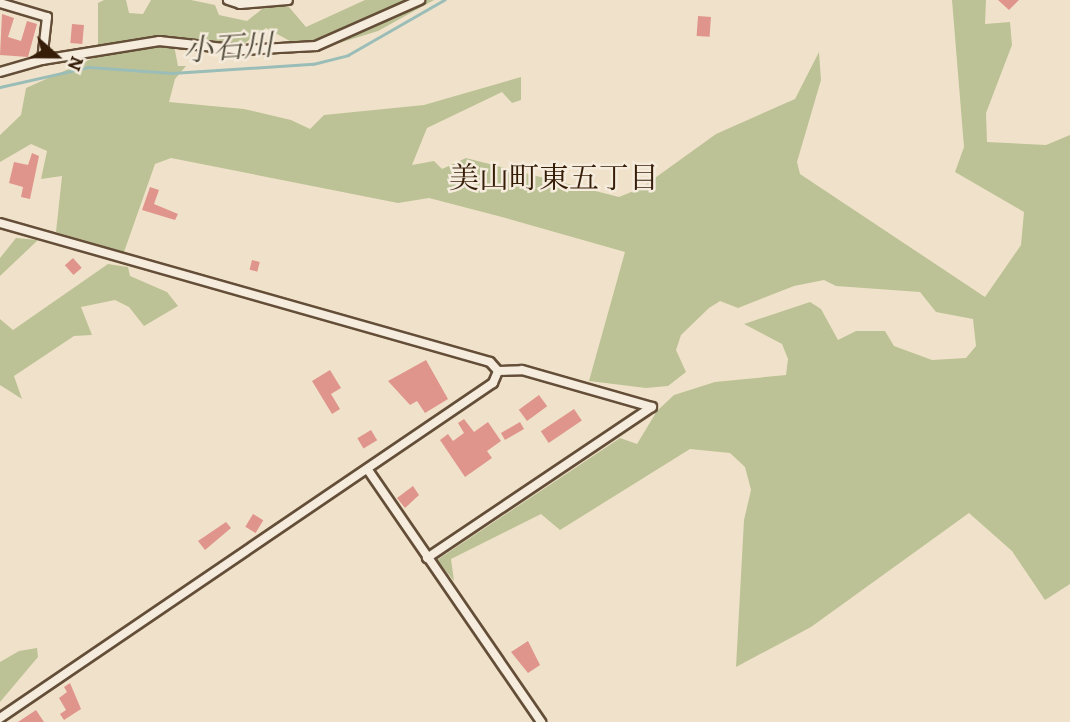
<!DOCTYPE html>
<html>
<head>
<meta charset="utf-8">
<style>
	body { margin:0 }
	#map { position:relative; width:1070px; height:722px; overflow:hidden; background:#f0e2ca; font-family:Alegreya,"Noto Serif JP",serif }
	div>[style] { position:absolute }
	.green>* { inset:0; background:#bcc295 }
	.stream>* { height:2.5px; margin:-1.25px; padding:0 1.25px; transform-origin:1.25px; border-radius:1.25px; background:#9abdb8 }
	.building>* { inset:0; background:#df948c; transform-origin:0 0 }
	.roads { filter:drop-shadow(2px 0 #644e38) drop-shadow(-2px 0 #644e38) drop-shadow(0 2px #644e38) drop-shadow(0 -2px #644e38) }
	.minor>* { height:8px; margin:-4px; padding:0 4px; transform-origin:4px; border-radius:4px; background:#f5ecdd }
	span { translate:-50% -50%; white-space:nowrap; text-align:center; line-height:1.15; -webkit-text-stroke:5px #f5ecdd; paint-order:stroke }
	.water-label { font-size:30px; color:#544d3d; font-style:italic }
	.neighbourhood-label { font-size:30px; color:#361d08 }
	.north { position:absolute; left:21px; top:21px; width:70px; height:70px; -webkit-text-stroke:5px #f5ecdd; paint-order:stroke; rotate:111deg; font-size:19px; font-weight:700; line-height:28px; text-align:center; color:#361d08 }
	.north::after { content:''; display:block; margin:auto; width:24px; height:32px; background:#361d08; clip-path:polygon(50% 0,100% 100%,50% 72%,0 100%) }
</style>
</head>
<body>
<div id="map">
	<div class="green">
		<div style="clip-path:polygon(104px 0,126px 0,129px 13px,143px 14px,151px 0,191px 0,215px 5px,219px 15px,247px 21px,267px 5px,289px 7px,306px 27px,365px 0,434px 0,378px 31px,310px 52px,266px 28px,242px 45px,173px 40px,178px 66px,186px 66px,175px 79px,169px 102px,244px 109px,291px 120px,310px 129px,324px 115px,424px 105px,521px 77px,521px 100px,512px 103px,502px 92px,427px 128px,412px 165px,434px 161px,442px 169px,466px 158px,619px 197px,641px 188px,716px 134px,795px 99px,819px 52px,821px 80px,797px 162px,800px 174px,985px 297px,1021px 245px,1024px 212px,955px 172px,964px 147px,952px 0,986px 0,985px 24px,1010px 22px,1012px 45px,986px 113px,987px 142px,1046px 145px,1070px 135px,1070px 584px,1045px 600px,1012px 551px,969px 513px,811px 627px,736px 667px,744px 520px,751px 490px,745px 467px,730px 453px,690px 449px,560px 530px,541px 514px,451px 559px,454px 581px,437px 560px,620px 438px,637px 444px,657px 411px,674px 395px,715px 382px,786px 375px,788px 359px,782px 344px,744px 324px,810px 302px,821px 309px,838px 340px,856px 331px,885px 331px,894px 346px,932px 360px,966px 358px,976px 346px,973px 319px,936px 312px,920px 292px,836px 286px,824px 280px,794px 286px,738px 308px,720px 301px,709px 308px,681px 335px,676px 350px,686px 372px,668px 386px,646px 388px,589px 381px,625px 252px,502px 217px,429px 198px,398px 203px,171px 158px,155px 164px,124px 252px,56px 232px,62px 176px,41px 179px,47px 151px,31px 144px,0 162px,0 135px,21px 115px,26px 88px,98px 56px,98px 3px)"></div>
		<div style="clip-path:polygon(16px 238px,38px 240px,0 276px,0 258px)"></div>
		<div style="clip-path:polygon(108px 264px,128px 267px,130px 276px,167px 292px,178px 306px,144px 326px,129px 307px,115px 300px,81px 307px,92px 335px,74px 336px,14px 376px,22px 399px,0 385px,0 319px,13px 330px)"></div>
		<div style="clip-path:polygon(37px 648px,38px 657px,0 702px,0 662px,19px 651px)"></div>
	</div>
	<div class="stream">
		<div style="left:0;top:87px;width:91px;rotate:-12.7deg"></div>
		<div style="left:89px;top:67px;width:83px;rotate:4.1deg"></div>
		<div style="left:172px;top:73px;width:141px;rotate:-3.7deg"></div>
		<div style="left:313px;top:64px;width:36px;rotate:-14deg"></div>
		<div style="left:348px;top:55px;width:111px;rotate:-29.8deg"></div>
	</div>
	<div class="building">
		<div style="clip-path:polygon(998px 0,1019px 0,1009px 10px)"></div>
		<div style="clip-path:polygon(2px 14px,14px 18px,8px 37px,21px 41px,27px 21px,37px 24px,28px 57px,0 55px)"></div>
		<div style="left:698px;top:16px;width:13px;height:20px;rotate:4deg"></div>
		<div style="left:72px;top:24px;width:12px;height:19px;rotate:5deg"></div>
		<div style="clip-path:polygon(32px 153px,39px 156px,30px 199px,21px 197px,23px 187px,9px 183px,14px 162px,28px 165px)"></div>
		<div style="clip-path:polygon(150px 187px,159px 190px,154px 204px,178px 214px,175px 220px,142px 210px)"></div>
		<div style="left:73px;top:258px;width:13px;height:11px;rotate:48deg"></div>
		<div style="left:252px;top:260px;width:8px;height:10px;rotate:14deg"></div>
		<div style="clip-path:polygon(426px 360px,448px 399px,425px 413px,417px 401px,410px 405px,388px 381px)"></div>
		<div style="clip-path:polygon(330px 370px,341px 388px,331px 394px,340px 409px,332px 414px,312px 381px)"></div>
		<div style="left:539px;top:395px;width:14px;height:25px;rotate:54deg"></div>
		<div style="left:574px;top:409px;width:14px;height:40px;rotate:56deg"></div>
		<div style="clip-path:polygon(464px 419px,474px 432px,488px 422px,501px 441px,487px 451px,492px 458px,465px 477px,440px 440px,448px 434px,453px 441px,464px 433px,458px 423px)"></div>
		<div style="left:520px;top:422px;width:8px;height:22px;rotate:60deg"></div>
		<div style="left:371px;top:430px;width:12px;height:16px;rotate:59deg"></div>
		<div style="clip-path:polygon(413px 486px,419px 495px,405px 508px,397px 498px)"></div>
		<div style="left:253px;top:514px;width:12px;height:15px;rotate:31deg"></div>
		<div style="clip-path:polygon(226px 522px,231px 528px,205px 550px,198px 541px)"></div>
		<div style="clip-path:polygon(528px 641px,540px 665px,528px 673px,511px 652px)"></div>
		<div style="clip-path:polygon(70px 683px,81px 709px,64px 720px,60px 714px,66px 710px,59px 698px,67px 692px,64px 687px)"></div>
		<div style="clip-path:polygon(36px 710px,44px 722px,18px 722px)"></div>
	</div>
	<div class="roads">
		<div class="minor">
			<div style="left:228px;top:0;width:13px;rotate:18deg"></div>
			<div style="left:240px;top:4px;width:48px;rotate:-4.8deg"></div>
			<div style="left:0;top:3px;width:49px;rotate:16.6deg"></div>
			<div style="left:47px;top:17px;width:43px;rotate:96.6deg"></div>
			<div style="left:0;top:72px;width:44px;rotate:-15.9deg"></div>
			<div style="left:42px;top:60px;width:119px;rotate:-9.2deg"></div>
			<div style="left:159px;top:41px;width:84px;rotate:6.1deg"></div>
			<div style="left:243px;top:50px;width:73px;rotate:-3.1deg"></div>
			<div style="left:316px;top:46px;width:114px;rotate:-23.9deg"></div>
			<div style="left:0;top:223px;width:509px;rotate:15.84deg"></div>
			<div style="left:490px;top:362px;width:12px;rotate:48deg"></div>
			<div style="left:498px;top:371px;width:24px;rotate:-2deg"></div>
			<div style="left:522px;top:370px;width:135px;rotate:15.9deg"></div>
			<div style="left:368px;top:470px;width:306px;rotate:55.5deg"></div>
			<div style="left:427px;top:558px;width:271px;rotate:-33.9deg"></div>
			<div style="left:0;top:718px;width:596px;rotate:-34.2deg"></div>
			<div style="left:493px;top:383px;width:13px;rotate:-67deg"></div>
		</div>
	</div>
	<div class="water-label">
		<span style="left:228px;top:48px;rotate:-4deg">小石川</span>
	</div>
	<div class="neighbourhood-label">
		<span style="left:554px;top:178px">美山町東五丁目</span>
	</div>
	<div class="north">N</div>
</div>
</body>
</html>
